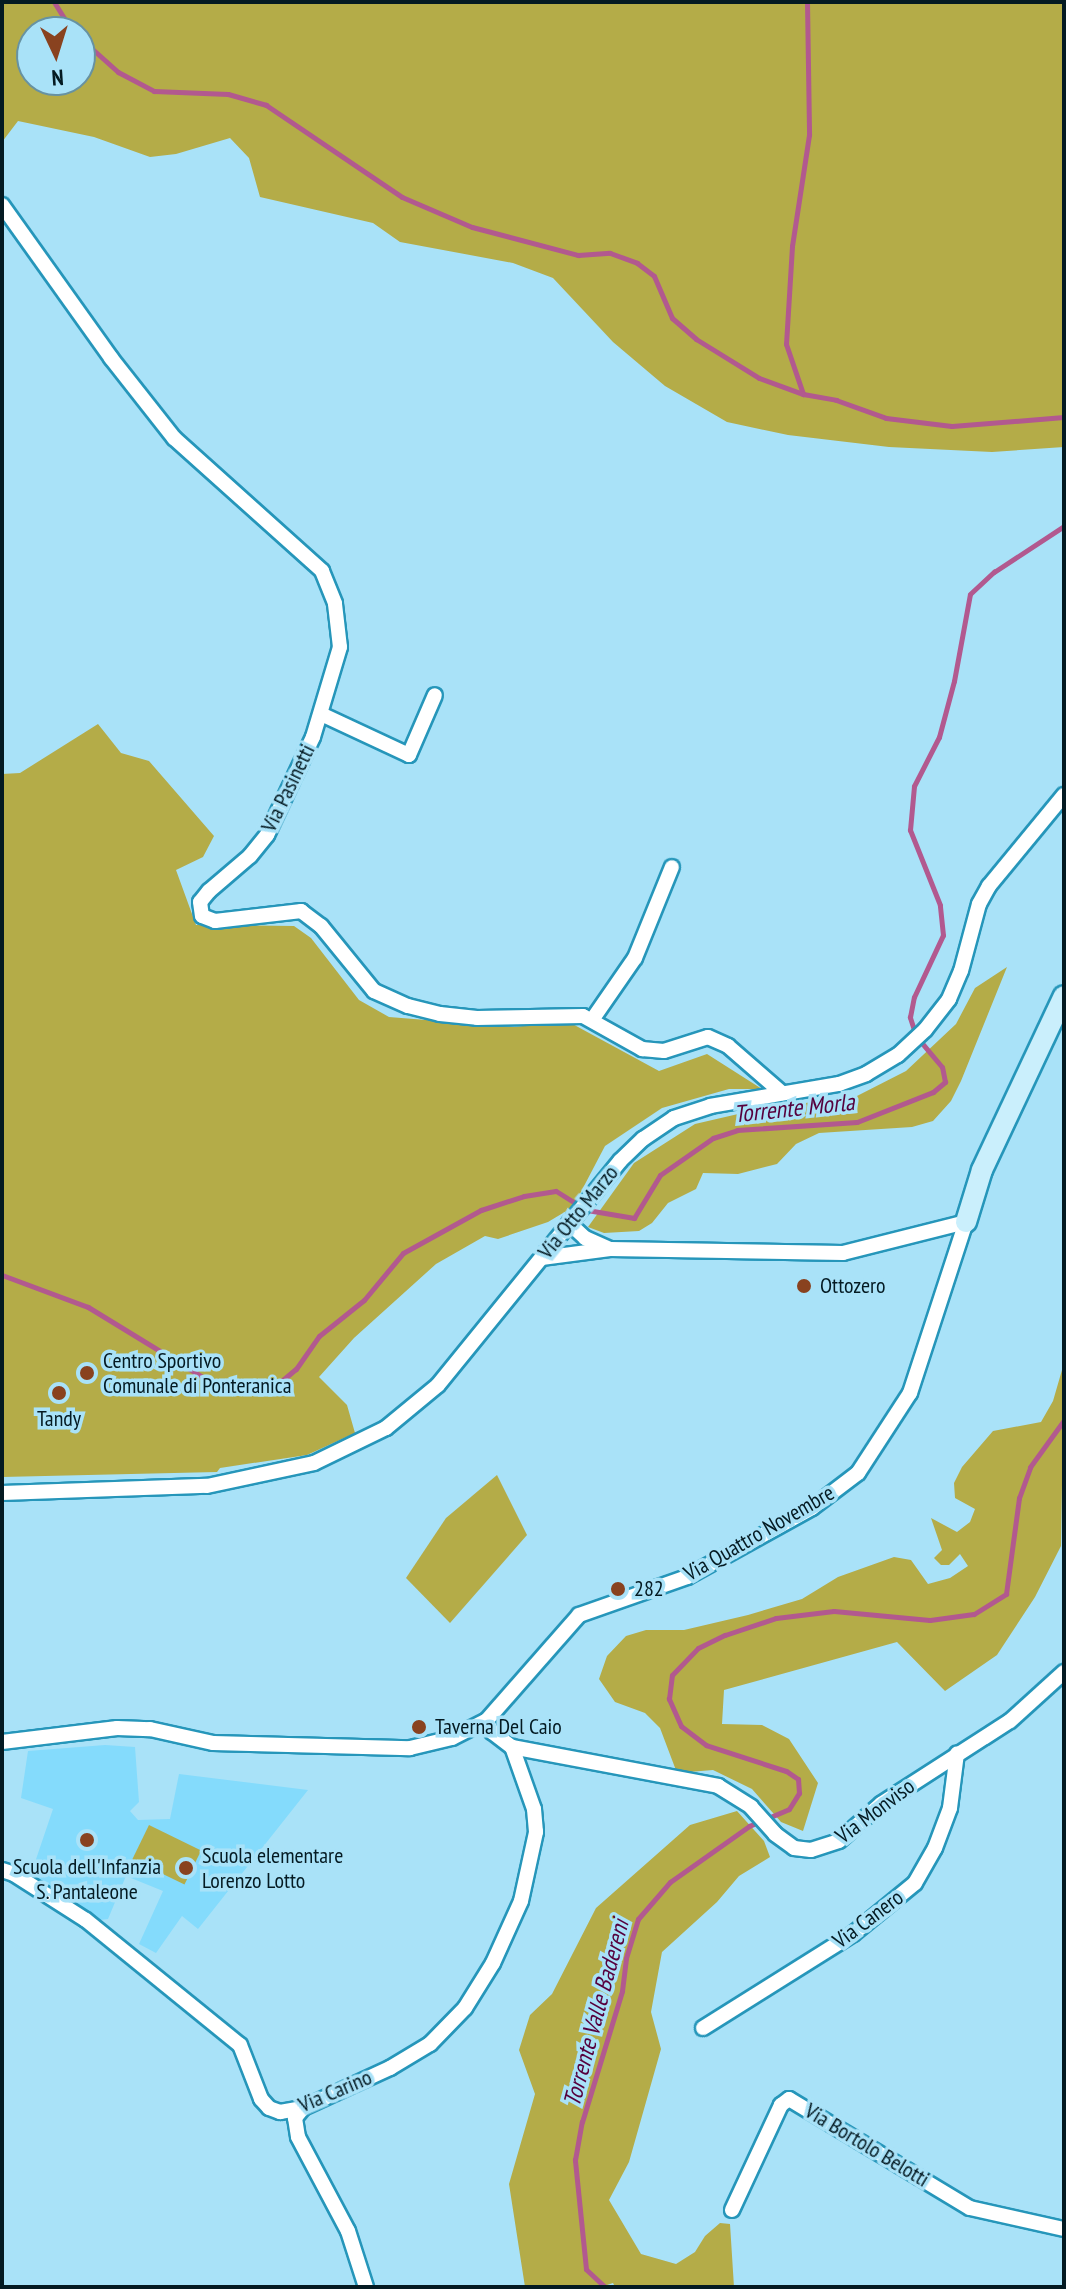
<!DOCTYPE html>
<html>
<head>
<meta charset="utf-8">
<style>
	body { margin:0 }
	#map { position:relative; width:1066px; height:2289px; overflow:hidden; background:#a9e2f8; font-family:"PT Sans Narrow",sans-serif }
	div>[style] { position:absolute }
	.built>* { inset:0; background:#84dbfc }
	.green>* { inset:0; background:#b4ac48; transform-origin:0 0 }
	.stream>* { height:5px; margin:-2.5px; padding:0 2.5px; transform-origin:2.5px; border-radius:2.5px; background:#b2598f }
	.roads { filter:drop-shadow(2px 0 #2696ba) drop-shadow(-2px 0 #2696ba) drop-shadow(0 2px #2696ba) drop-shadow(0 -2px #2696ba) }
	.street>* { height:14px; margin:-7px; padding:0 7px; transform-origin:7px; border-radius:7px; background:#fff }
	.secondary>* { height:20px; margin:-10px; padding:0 10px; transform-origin:10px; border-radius:10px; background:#caeffc }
	.dots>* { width:22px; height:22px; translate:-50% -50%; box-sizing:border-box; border:4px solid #a9e2f8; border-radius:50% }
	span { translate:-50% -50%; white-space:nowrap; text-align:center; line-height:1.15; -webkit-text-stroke:7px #a9e2f8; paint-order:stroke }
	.street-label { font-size:22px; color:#041a22 }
	.poi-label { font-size:22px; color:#041a22 }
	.left { translate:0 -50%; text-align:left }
	.water-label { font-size:24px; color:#56003d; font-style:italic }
	.frame { position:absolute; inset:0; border:4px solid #041a22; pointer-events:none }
	.north { position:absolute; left:16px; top:16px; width:80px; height:80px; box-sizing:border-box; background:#a9e2f8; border:2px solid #6792a2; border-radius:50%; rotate:176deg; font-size:22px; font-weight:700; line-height:32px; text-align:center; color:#041a22 }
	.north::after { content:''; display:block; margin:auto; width:28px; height:36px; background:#89421f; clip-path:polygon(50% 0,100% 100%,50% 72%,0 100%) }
</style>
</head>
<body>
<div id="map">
	<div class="built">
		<div style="clip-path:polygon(105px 1745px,135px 1747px,139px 1802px,130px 1811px,138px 1820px,170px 1819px,179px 1774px,308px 1790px,198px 1929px,182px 1916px,156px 1953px,139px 1944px,163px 1891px,126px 1876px,108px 1919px,100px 1920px,30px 1877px,53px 1809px,21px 1798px,28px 1751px)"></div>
	</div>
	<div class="green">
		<div style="clip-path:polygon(evenodd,2px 2px,1064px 2px,1064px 447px,992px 452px,889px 447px,788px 435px,727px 422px,665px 386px,613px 342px,553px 278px,513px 263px,400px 242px,373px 223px,260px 197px,249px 158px,230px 138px,176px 154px,150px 157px,94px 137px,18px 121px,2px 142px,2px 2px,32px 32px,80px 32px,80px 80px,32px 80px,32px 32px)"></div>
		<div style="clip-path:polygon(98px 724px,121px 753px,149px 761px,214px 836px,203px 857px,176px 870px,196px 925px,294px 926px,311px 938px,359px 1000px,389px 1017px,514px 1027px,567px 1021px,659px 1071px,707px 1054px,762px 1089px,729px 1089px,662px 1108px,605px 1146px,573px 1207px,548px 1222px,498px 1239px,485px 1236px,436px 1264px,354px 1338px,319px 1377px,347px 1405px,355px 1433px,307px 1455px,220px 1468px,217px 1472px,2px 1477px,2px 774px,20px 773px)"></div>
		<div style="clip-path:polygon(1007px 967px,961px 1081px,951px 1101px,933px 1121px,912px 1127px,819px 1133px,796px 1144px,777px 1164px,738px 1174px,703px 1173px,696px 1189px,668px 1203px,652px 1223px,639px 1231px,604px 1233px,588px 1227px,634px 1163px,695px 1124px,764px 1108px,855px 1097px,906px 1071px,956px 1024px,975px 988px)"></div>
		<div style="clip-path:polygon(1064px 1363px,1061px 1546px,1035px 1597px,997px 1655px,945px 1691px,897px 1642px,724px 1690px,722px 1724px,762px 1725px,789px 1739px,818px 1783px,803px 1831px,781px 1822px,752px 1789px,713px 1770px,677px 1773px,660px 1728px,645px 1713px,615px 1702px,599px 1679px,607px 1656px,626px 1636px,646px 1630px,684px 1630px,748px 1615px,802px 1599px,838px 1577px,894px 1557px,911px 1560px,928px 1584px,950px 1578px,968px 1566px,960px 1554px,949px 1565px,941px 1565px,934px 1558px,942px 1550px,931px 1518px,957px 1532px,970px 1522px,975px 1509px,955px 1498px,954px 1483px,962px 1467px,993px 1431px,1041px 1422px,1053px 1401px)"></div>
		<div style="clip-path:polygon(497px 1475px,527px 1535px,450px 1623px,406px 1578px,446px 1518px)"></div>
		<div style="clip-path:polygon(737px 1811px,764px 1841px,770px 1857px,739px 1876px,717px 1902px,662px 1952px,651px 2012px,661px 2049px,629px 2162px,609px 2200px,641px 2254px,676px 2264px,695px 2252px,705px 2236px,720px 2223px,730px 2224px,734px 2287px,615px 2287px,613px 2283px,601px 2287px,525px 2287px,509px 2184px,535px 2094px,519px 2050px,530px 2015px,552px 1994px,596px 1908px,690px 1825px)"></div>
		<div style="left:149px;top:1825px;width:58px;height:38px;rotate:26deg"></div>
	</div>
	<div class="stream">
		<div style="left:54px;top:2px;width:36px;rotate:58deg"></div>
		<div style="left:807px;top:2px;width:133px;rotate:89.1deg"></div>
		<div style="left:809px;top:135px;width:112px;rotate:98.7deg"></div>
		<div style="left:792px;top:246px;width:98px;rotate:93.5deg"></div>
		<div style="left:786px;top:344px;width:53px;rotate:71.2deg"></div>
		<div style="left:803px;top:394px;width:34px;rotate:10deg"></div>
		<div style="left:836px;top:400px;width:53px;rotate:19.8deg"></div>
		<div style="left:886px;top:418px;width:66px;rotate:6.9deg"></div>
		<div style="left:952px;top:426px;width:112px;rotate:-4.6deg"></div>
		<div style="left:80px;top:38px;width:51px;rotate:41.8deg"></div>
		<div style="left:118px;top:72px;width:41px;rotate:27.8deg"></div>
		<div style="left:154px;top:91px;width:74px;rotate:2.3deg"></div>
		<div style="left:228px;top:94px;width:40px;rotate:16deg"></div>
		<div style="left:266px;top:105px;width:164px;rotate:34.1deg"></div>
		<div style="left:402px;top:197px;width:76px;rotate:23.2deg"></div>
		<div style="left:472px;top:227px;width:110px;rotate:14.8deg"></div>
		<div style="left:578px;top:255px;width:32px;rotate:-4deg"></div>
		<div style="left:610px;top:253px;width:29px;rotate:20deg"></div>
		<div style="left:637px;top:263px;width:21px;rotate:37deg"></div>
		<div style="left:654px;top:276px;width:46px;rotate:66.8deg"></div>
		<div style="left:672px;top:318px;width:32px;rotate:41deg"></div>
		<div style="left:696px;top:339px;width:74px;rotate:31.8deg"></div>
		<div style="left:759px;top:378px;width:47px;rotate:20deg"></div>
		<div style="left:2px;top:1275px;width:92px;rotate:20.4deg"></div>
		<div style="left:88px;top:1307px;width:144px;rotate:31.4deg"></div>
		<div style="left:211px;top:1382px;width:28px;rotate:18deg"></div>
		<div style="left:238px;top:1391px;width:35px;rotate:-5deg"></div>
		<div style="left:273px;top:1388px;width:30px;rotate:-40deg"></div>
		<div style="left:296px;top:1369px;width:40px;rotate:-55.1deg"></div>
		<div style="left:319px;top:1336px;width:58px;rotate:-38.7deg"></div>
		<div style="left:364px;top:1300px;width:61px;rotate:-50.3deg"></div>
		<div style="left:403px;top:1253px;width:89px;rotate:-28.9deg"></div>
		<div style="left:481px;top:1210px;width:45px;rotate:-18deg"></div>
		<div style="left:524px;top:1196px;width:32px;rotate:-9deg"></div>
		<div style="left:556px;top:1191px;width:36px;rotate:32deg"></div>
		<div style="left:587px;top:1210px;width:48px;rotate:9.7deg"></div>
		<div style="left:634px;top:1218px;width:50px;rotate:-58.8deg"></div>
		<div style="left:660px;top:1175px;width:65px;rotate:-34.9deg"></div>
		<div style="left:713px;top:1138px;width:25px;rotate:-18deg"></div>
		<div style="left:737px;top:1130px;width:120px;rotate:-3.8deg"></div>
		<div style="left:857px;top:1122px;width:82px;rotate:-21.5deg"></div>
		<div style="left:933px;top:1092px;width:16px;rotate:-40deg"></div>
		<div style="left:945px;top:1082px;width:15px;rotate:-101deg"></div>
		<div style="left:942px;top:1067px;width:40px;rotate:-130deg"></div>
		<div style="left:916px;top:1036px;width:20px;rotate:-108deg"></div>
		<div style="left:910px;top:1017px;width:20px;rotate:-79deg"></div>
		<div style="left:914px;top:997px;width:68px;rotate:-64.9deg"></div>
		<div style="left:943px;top:935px;width:30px;rotate:-96deg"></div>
		<div style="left:940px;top:905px;width:81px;rotate:-111.8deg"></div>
		<div style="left:910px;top:830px;width:44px;rotate:-84.8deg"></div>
		<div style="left:914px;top:786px;width:55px;rotate:-63deg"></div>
		<div style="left:939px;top:737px;width:58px;rotate:-75deg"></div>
		<div style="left:954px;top:681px;width:88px;rotate:-79.6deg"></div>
		<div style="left:970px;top:594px;width:33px;rotate:-43deg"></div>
		<div style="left:994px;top:572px;width:84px;rotate:-33.3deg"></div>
		<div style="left:605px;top:2287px;width:26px;rotate:-137deg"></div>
		<div style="left:586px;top:2269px;width:110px;rotate:-95.8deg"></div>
		<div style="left:575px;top:2160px;width:39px;rotate:-80deg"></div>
		<div style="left:582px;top:2122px;width:137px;rotate:-73deg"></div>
		<div style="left:622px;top:1991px;width:33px;rotate:-83deg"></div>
		<div style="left:626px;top:1958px;width:41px;rotate:-72.9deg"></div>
		<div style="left:638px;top:1919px;width:49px;rotate:-49.1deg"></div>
		<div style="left:670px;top:1882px;width:97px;rotate:-35.3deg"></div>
		<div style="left:749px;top:1826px;width:43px;rotate:-23deg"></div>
		<div style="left:789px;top:1809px;width:19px;rotate:-58deg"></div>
		<div style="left:799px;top:1793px;width:14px;rotate:-94deg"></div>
		<div style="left:798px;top:1779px;width:14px;rotate:-146deg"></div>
		<div style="left:786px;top:1771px;width:84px;rotate:-162deg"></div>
		<div style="left:706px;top:1745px;width:31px;rotate:-143deg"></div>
		<div style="left:681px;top:1726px;width:30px;rotate:-114deg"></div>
		<div style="left:669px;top:1699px;width:24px;rotate:-83deg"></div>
		<div style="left:672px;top:1675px;width:37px;rotate:-46deg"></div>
		<div style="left:698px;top:1648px;width:30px;rotate:-26deg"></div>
		<div style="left:725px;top:1635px;width:54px;rotate:-18.4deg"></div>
		<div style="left:776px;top:1618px;width:58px;rotate:-6.9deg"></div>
		<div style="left:834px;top:1611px;width:96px;rotate:5.4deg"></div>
		<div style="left:930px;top:1620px;width:44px;rotate:-7.8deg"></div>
		<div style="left:974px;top:1614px;width:38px;rotate:-32deg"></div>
		<div style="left:1006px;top:1594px;width:97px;rotate:-82.3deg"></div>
		<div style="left:1019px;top:1498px;width:33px;rotate:-70deg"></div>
		<div style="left:1030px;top:1467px;width:58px;rotate:-54.1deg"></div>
	</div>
	<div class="roads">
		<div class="street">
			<div style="left:2px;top:205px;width:188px;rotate:54.5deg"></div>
			<div style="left:111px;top:358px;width:102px;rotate:51.8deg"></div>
			<div style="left:174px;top:438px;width:199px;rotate:41.9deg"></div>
			<div style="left:322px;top:571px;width:35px;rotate:68deg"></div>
			<div style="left:335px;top:604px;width:43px;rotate:83.4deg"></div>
			<div style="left:340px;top:647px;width:94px;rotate:106.7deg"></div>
			<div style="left:313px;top:737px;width:108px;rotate:115.1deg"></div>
			<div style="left:267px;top:835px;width:27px;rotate:129deg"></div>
			<div style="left:250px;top:856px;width:54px;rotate:139.5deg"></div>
			<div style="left:209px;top:891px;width:14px;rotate:129deg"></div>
			<div style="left:200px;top:902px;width:14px;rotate:82deg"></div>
			<div style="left:202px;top:916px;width:14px;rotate:21deg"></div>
			<div style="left:215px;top:921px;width:87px;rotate:-6.6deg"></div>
			<div style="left:301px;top:911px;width:25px;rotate:37deg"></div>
			<div style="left:321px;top:926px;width:84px;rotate:50.8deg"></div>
			<div style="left:374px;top:991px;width:37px;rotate:24deg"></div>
			<div style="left:408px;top:1006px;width:33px;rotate:14deg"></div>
			<div style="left:440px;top:1014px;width:37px;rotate:6deg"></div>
			<div style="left:477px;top:1018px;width:106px;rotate:-1.1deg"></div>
			<div style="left:583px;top:1016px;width:68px;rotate:29.2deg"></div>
			<div style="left:642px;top:1049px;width:22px;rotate:5deg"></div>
			<div style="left:664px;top:1051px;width:46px;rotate:-17.7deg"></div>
			<div style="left:708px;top:1037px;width:22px;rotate:24deg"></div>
			<div style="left:728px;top:1046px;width:72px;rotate:41deg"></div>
			<div style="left:321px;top:714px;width:97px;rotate:25deg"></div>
			<div style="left:409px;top:755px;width:65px;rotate:-66.6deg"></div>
			<div style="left:592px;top:1020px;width:75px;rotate:-55.3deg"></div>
			<div style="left:635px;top:958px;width:98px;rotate:-67.9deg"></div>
			<div style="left:569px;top:1223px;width:22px;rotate:43deg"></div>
			<div style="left:585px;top:1238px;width:27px;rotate:24deg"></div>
			<div style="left:2px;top:1493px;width:205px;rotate:-2deg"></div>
			<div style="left:207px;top:1486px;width:109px;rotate:-12.1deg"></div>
			<div style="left:314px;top:1463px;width:80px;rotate:-25.9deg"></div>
			<div style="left:386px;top:1428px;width:67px;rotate:-39.6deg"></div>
			<div style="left:438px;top:1385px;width:289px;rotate:-50.9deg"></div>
			<div style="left:620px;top:1161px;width:32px;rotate:-44deg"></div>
			<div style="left:643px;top:1139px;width:37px;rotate:-34deg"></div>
			<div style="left:674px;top:1118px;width:38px;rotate:-18deg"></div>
			<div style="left:710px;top:1106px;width:131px;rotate:-9.7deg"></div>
			<div style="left:839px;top:1084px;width:29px;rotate:-20deg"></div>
			<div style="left:866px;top:1074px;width:37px;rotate:-31deg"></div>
			<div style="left:898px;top:1055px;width:37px;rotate:-43deg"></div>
			<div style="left:925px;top:1030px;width:39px;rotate:-52deg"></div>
			<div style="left:949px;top:999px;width:30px;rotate:-67deg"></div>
			<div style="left:961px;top:971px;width:69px;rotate:-75deg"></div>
			<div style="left:979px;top:904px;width:21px;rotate:-61deg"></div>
			<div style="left:989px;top:886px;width:118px;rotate:-50.5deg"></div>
			<div style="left:486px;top:1721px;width:13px;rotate:61deg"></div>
			<div style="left:492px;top:1732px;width:25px;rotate:37deg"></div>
			<div style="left:512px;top:1747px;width:210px;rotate:10.7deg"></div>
			<div style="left:718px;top:1786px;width:39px;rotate:32deg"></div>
			<div style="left:751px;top:1807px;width:36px;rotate:48deg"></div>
			<div style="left:775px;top:1834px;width:24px;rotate:36deg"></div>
			<div style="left:794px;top:1848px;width:17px;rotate:7deg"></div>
			<div style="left:811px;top:1850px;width:29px;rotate:-18deg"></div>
			<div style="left:839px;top:1841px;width:56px;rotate:-41.4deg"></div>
			<div style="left:881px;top:1804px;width:153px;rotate:-32.8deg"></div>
			<div style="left:1010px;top:1721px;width:73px;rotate:-42.2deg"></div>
			<div style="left:2px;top:1742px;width:116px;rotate:-6.9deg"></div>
			<div style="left:117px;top:1728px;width:33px;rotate:2deg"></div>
			<div style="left:150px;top:1729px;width:65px;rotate:12.5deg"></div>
			<div style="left:213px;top:1743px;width:197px;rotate:1.5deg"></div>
			<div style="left:410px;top:1748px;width:43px;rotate:-13.4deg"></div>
			<div style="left:452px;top:1738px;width:38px;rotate:-27deg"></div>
			<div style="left:486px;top:1721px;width:141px;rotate:-48.7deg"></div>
			<div style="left:579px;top:1615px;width:114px;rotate:-19.4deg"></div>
			<div style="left:687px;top:1577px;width:143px;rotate:-28.9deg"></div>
			<div style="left:812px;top:1508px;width:58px;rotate:-37.3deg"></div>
			<div style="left:858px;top:1473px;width:95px;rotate:-57deg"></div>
			<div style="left:910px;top:1393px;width:180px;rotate:-71.9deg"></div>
			<div style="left:966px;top:1222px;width:127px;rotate:165.9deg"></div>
			<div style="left:843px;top:1253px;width:233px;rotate:-179deg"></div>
			<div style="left:610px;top:1249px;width:69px;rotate:172.5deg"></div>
			<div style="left:2px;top:1870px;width:13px;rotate:18deg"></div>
			<div style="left:14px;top:1874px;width:85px;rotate:32.6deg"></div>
			<div style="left:86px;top:1920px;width:198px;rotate:39.1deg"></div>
			<div style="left:240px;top:2045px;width:58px;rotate:68.7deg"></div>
			<div style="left:261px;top:2099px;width:12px;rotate:48deg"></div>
			<div style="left:269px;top:2108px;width:12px;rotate:20deg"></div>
			<div style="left:280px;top:2112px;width:23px;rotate:-10deg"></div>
			<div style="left:303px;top:2108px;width:96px;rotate:-24.7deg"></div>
			<div style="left:390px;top:2068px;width:47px;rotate:-31deg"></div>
			<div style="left:430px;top:2044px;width:50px;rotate:-45.8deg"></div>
			<div style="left:465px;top:2008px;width:53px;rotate:-58.1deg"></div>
			<div style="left:493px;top:1963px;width:68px;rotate:-65.7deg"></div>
			<div style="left:521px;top:1901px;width:71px;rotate:-77.7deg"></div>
			<div style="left:536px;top:1832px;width:23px;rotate:-95deg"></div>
			<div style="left:534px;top:1809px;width:66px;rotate:-109.5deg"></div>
			<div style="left:703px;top:2028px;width:177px;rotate:-32.1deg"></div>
			<div style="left:853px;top:1934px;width:80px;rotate:-39.4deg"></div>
			<div style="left:915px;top:1883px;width:40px;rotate:-60.3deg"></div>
			<div style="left:935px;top:1848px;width:43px;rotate:-69.4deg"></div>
			<div style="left:950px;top:1808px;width:55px;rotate:-82.7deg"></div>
			<div style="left:303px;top:2108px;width:13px;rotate:129deg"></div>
			<div style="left:295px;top:2118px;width:19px;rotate:81deg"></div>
			<div style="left:298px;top:2137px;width:106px;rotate:62deg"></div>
			<div style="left:348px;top:2231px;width:59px;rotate:72.2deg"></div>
			<div style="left:732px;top:2210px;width:116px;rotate:-65deg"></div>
			<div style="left:781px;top:2105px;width:10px;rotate:-37deg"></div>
			<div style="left:789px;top:2099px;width:211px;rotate:31.1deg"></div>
			<div style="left:970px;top:2208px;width:96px;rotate:12.6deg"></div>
		</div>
		<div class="secondary">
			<div style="left:966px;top:1222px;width:54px;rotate:-72.9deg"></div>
			<div style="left:982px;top:1170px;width:192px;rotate:-64.8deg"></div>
		</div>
	</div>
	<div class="dots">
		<div style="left:804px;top:1286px;background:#89421f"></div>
		<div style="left:87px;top:1373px;background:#89421f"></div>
		<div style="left:59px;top:1393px;background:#89421f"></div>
		<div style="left:618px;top:1589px;background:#89421f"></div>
		<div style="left:419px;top:1727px;background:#89421f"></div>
		<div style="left:87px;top:1840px;background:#89421f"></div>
		<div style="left:186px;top:1868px;background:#89421f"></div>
	</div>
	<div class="street-label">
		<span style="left:288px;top:788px;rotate:-64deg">Via Pasinetti</span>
		<span style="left:578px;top:1212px;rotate:-51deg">Via Otto Marzo</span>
		<span style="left:759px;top:1533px;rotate:-30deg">Via Quattro Novembre</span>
		<span style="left:875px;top:1811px;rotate:-37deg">Via Monviso</span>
		<span style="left:868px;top:1919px;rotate:-37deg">Via Canero</span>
		<span style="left:335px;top:2091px;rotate:-23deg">Via Carino</span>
		<span style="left:867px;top:2145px;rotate:31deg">Via Bortolo Belotti</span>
	</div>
	<div class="poi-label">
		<span class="left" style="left:820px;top:1286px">Ottozero</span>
		<span class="left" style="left:103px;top:1373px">Centro Sportivo<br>Comunale di Ponteranica</span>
		<span style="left:59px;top:1419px">Tandy</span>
		<span class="left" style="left:634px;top:1589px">282</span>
		<span class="left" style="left:435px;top:1727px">Taverna Del Caio</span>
		<span class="left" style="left:202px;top:1868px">Scuola elementare<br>Lorenzo Lotto</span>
		<span style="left:87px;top:1879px">Scuola dell'Infanzia<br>S. Pantaleone</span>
	</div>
	<div class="water-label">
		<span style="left:794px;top:1108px;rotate:-6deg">Torrente Morla</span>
		<span style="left:596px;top:2013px;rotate:-75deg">Torrente Valle Badereni</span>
	</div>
	<div class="frame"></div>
	<div class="north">N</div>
</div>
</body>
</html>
